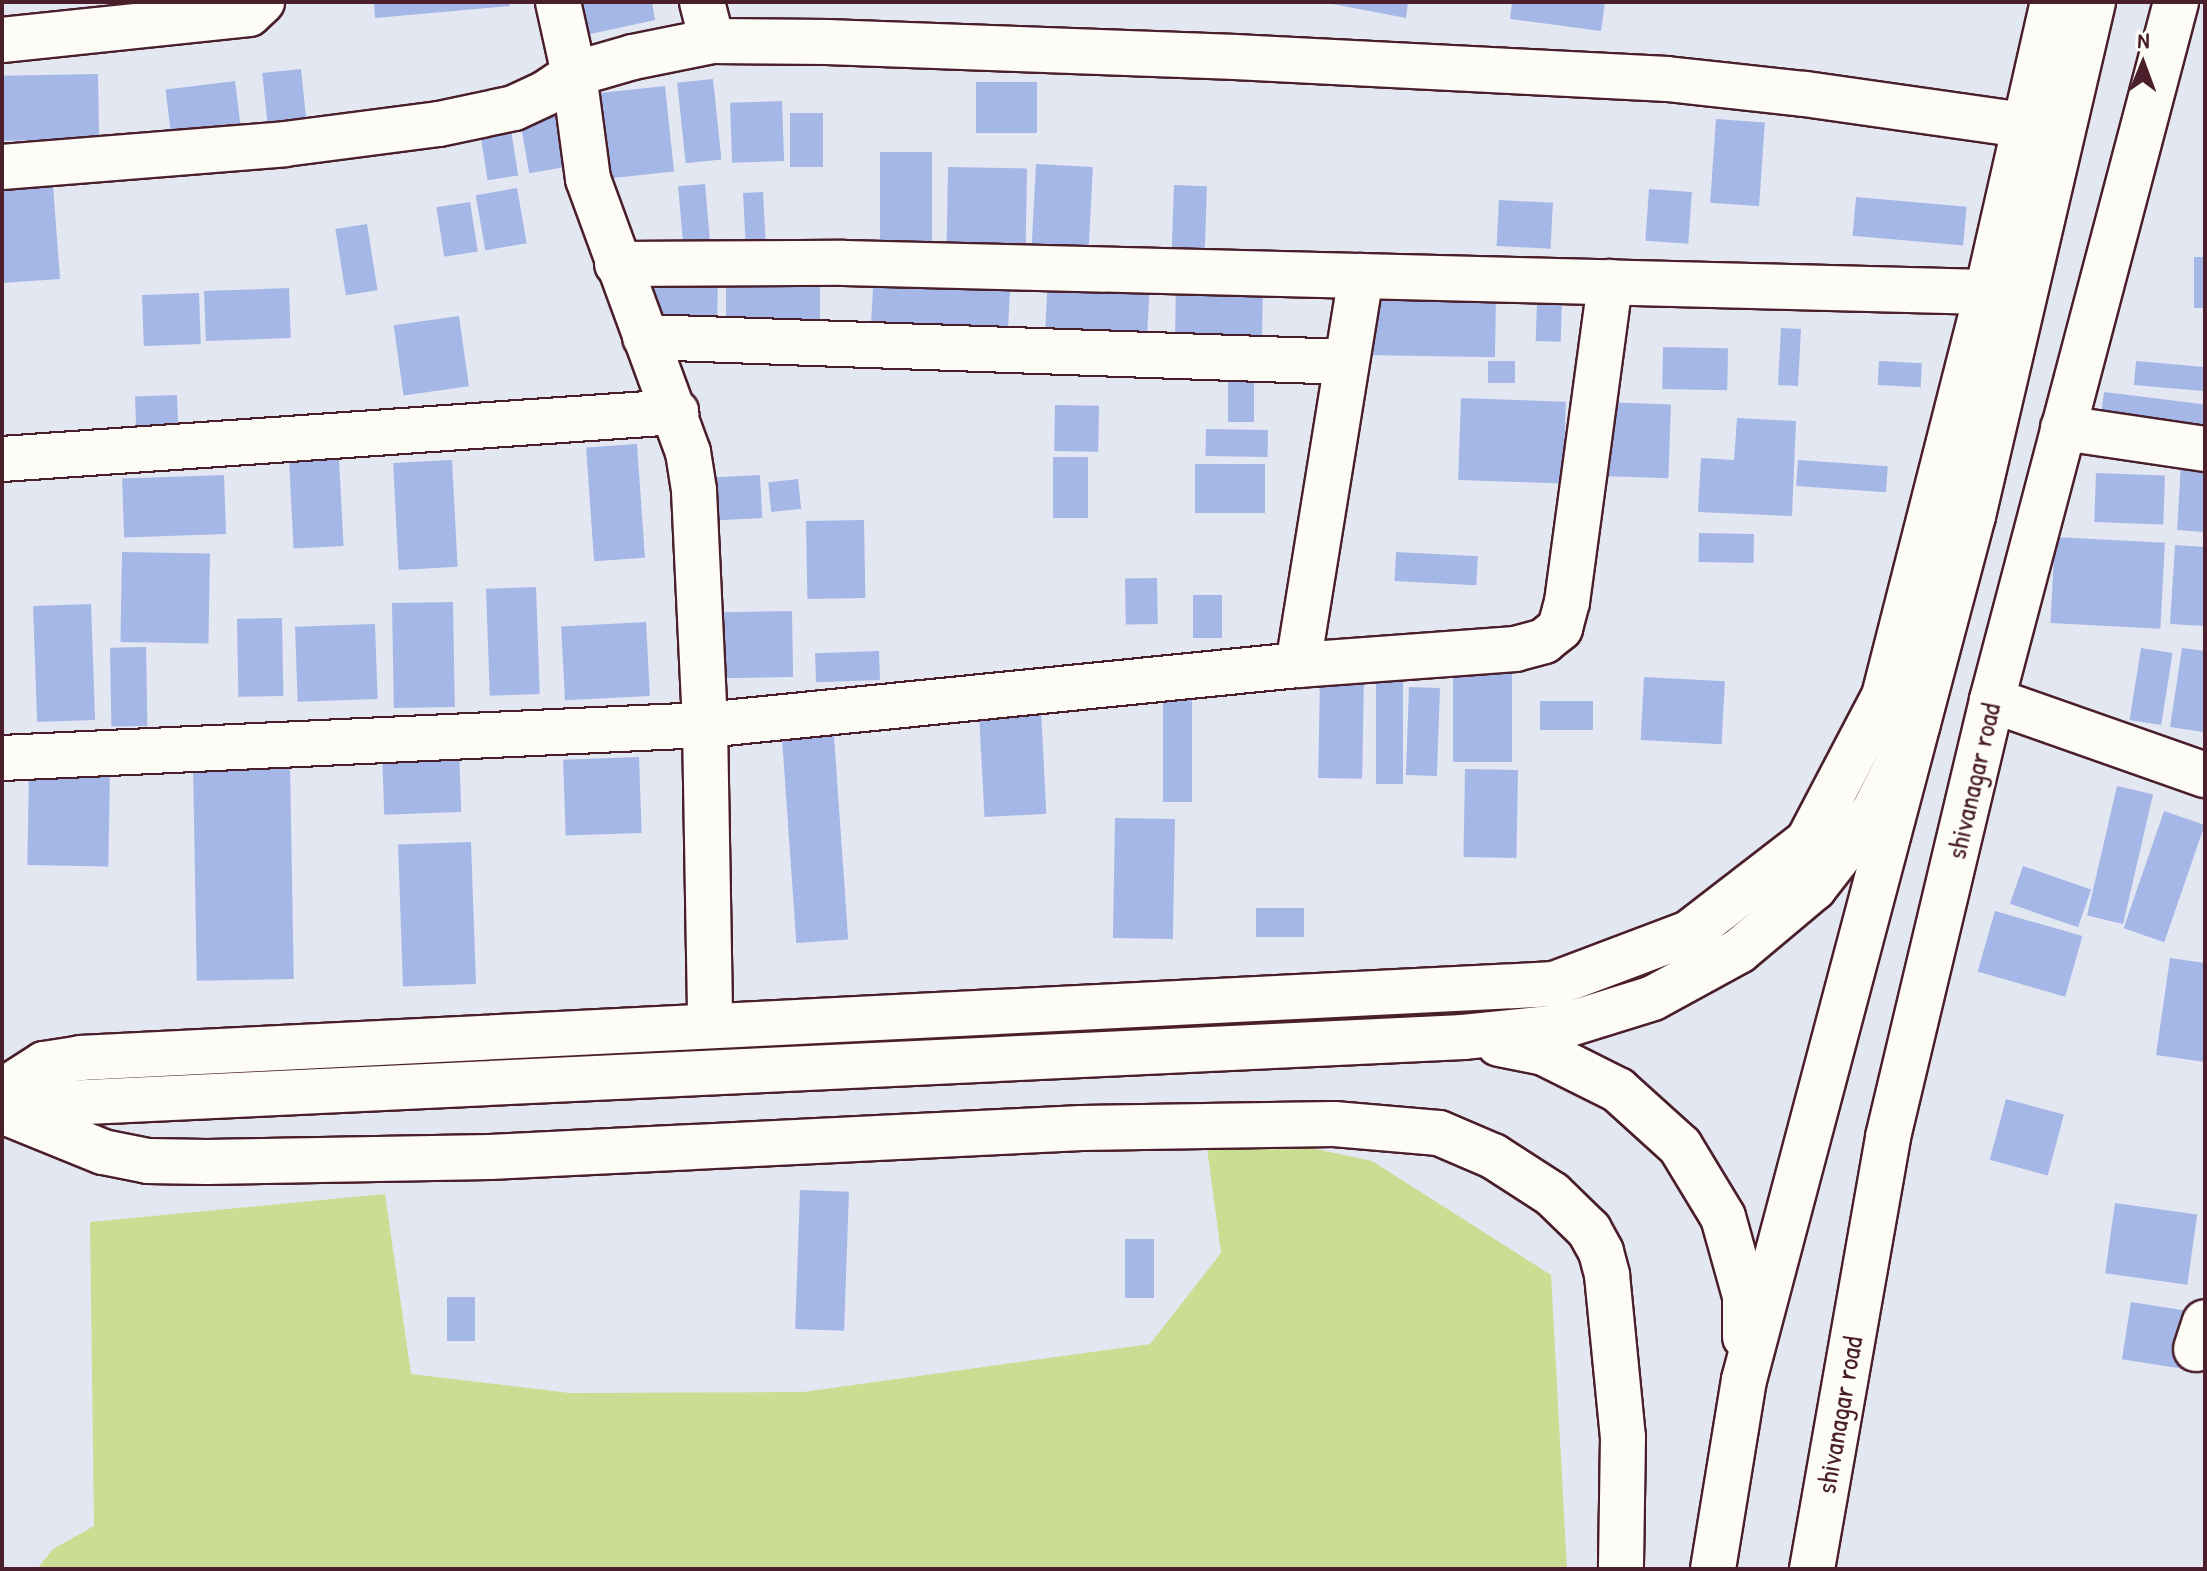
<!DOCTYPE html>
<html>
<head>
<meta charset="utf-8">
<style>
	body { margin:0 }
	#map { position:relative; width:2207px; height:1571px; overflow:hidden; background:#e3e7f2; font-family:"Patrick Hand",sans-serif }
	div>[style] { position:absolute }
	.green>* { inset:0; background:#cadd92 }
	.building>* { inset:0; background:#a5b7e6; transform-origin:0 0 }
	.roads { filter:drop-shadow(2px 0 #4a1f2b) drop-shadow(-2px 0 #4a1f2b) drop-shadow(0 2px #4a1f2b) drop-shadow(0 -2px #4a1f2b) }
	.minor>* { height:44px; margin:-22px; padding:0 22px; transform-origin:22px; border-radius:22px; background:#fdfcf7 }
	span { translate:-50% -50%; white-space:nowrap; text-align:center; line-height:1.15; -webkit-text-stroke:6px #fdfcf7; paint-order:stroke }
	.street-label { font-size:28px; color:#4a1f2b }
	.frame { position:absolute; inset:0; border:4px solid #4a1f2b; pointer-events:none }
	.north { position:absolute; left:2103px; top:24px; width:80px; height:80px; -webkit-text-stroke:6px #fdfcf7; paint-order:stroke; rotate:1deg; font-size:22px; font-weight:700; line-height:32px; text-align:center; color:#4a1f2b }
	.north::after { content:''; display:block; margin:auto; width:28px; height:36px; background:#4a1f2b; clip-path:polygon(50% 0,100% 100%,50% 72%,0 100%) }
</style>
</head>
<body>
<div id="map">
	<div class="green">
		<div style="clip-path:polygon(1204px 1125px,1372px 1161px,1551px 1275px,1567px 1569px,37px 1569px,53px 1549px,94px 1526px,90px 1222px,385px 1194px,411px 1374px,570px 1393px,803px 1392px,1150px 1344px,1221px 1253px)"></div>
	</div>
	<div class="building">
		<div style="clip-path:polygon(374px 2px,509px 2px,510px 6px,375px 18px)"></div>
		<div style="clip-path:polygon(565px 2px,652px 2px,655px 20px,572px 38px)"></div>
		<div style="clip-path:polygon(1322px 2px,1408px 2px,1406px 18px)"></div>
		<div style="clip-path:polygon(1512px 2px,1605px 2px,1601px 31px,1510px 19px)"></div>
		<div style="left:301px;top:69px;width:57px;height:39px;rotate:84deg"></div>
		<div style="left:98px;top:74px;width:65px;height:96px;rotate:89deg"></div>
		<div style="left:713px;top:79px;width:81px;height:36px;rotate:84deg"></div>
		<div style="left:235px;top:81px;width:54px;height:70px;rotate:83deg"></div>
		<div style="left:1037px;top:82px;width:51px;height:61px;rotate:90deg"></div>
		<div style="left:665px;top:86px;width:86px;height:73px;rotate:84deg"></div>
		<div style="left:782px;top:101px;width:60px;height:52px;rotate:88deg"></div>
		<div style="left:554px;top:112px;width:56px;height:35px;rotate:80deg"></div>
		<div style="left:790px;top:113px;width:33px;height:54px"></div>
		<div style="left:1716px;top:119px;width:49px;height:84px;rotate:4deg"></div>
		<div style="left:511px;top:130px;width:46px;height:31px;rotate:81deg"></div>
		<div style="left:880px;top:152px;width:52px;height:100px"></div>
		<div style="left:1036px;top:164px;width:57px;height:94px;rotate:3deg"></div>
		<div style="left:948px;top:167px;width:79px;height:92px;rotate:1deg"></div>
		<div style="clip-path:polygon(52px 172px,60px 279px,2px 283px,2px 176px)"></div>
		<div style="left:705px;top:184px;width:74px;height:27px;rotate:85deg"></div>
		<div style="left:1174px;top:185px;width:33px;height:73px;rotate:2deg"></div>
		<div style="left:517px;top:188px;width:56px;height:42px;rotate:80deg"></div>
		<div style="left:1649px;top:189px;width:43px;height:52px;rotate:4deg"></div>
		<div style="left:763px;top:192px;width:58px;height:20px;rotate:87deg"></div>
		<div style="left:1856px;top:197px;width:111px;height:39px;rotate:5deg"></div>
		<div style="left:1499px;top:200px;width:54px;height:46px;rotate:3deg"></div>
		<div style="left:470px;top:202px;width:50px;height:34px;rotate:81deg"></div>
		<div style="left:367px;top:224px;width:67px;height:32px;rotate:81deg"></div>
		<div style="left:2194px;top:257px;width:11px;height:51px"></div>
		<div style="left:874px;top:268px;width:137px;height:57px;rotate:3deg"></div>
		<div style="left:651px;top:272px;width:67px;height:50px;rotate:1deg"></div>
		<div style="left:1048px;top:277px;width:102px;height:58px;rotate:3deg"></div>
		<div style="left:726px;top:281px;width:94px;height:43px"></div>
		<div style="left:1176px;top:281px;width:87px;height:55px;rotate:1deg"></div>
		<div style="left:289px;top:288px;width:50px;height:85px;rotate:88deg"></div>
		<div style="left:199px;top:293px;width:51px;height:57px;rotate:88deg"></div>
		<div style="left:1366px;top:295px;width:130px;height:60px;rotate:1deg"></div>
		<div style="left:1537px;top:302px;width:25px;height:39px;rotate:2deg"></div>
		<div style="left:459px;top:316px;width:71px;height:66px;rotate:82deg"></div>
		<div style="left:1781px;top:328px;width:20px;height:57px;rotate:3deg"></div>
		<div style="left:1663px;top:347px;width:65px;height:42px;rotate:1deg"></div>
		<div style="left:1488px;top:361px;width:27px;height:22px"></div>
		<div style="left:1879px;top:361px;width:43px;height:24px;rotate:3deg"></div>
		<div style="left:2136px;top:361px;width:69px;height:24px;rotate:5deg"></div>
		<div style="left:1228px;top:375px;width:26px;height:47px"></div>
		<div style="left:2104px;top:392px;width:102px;height:28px;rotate:7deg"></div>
		<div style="left:177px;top:395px;width:35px;height:42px;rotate:88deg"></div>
		<div style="left:1461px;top:398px;width:105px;height:82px;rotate:2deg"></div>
		<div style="left:1602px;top:402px;width:69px;height:74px;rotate:2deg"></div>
		<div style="left:1055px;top:405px;width:44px;height:46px;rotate:1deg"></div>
		<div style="clip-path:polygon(1737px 418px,1796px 421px,1792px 516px,1698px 512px,1701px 458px,1734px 460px)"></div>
		<div style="left:1206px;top:429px;width:62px;height:27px;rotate:1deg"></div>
		<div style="left:637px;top:444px;width:114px;height:51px;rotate:86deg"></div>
		<div style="left:1053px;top:457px;width:35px;height:61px"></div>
		<div style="left:339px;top:459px;width:87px;height:50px;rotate:87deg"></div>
		<div style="left:452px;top:460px;width:107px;height:59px;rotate:87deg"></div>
		<div style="left:1798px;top:460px;width:90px;height:26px;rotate:4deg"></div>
		<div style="left:1195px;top:464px;width:70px;height:49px"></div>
		<div style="clip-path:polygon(2181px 464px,2205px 465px,2205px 532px,2177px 530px)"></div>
		<div style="left:2096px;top:473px;width:69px;height:49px;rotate:2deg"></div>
		<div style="left:224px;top:475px;width:59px;height:102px;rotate:88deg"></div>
		<div style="left:760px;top:475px;width:43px;height:53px;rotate:87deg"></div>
		<div style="left:798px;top:479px;width:30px;height:30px;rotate:84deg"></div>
		<div style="left:864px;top:520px;width:78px;height:58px;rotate:89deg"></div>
		<div style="left:1699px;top:533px;width:55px;height:29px;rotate:1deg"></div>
		<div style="left:2055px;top:537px;width:110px;height:86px;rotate:3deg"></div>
		<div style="clip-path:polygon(2175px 545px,2205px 547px,2205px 626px,2170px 624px)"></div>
		<div style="left:122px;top:552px;width:88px;height:90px;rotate:1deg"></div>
		<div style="left:1396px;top:552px;width:82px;height:29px;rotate:3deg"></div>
		<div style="left:1157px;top:578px;width:46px;height:32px;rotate:89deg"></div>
		<div style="left:536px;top:587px;width:107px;height:50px;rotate:88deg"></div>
		<div style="left:1193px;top:595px;width:29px;height:43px"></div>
		<div style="left:453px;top:602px;width:105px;height:61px;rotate:89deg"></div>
		<div style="left:91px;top:604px;width:116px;height:58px;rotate:88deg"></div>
		<div style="left:792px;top:611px;width:66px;height:69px;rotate:89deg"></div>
		<div style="left:282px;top:618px;width:78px;height:45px;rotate:89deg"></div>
		<div style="left:646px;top:622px;width:74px;height:85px;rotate:87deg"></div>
		<div style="left:375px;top:624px;width:75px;height:80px;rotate:88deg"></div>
		<div style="left:146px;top:647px;width:79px;height:36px;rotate:89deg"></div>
		<div style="left:2141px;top:648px;width:32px;height:73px;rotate:9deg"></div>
		<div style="clip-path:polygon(2182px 648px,2205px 651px,2203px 732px,2170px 727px)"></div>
		<div style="left:879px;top:651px;width:29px;height:64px;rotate:88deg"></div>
		<div style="left:1453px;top:670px;width:59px;height:92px"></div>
		<div style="left:1320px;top:674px;width:44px;height:104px;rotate:1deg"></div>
		<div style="left:1376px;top:675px;width:27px;height:109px"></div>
		<div style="left:1644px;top:677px;width:81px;height:63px;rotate:3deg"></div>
		<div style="left:1409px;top:687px;width:31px;height:88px;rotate:2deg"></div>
		<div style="left:1192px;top:696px;width:106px;height:29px;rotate:90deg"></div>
		<div style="left:1540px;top:701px;width:53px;height:29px"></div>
		<div style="left:1041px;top:711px;width:103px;height:62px;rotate:87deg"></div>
		<div style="left:833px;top:722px;width:218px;height:52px;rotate:86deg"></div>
		<div style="left:459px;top:748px;width:64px;height:77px;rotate:88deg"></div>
		<div style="left:639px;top:757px;width:76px;height:76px;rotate:88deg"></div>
		<div style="left:290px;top:763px;width:216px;height:97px;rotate:89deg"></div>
		<div style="left:29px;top:769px;width:81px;height:96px;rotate:1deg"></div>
		<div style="left:1465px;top:769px;width:53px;height:88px;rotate:1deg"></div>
		<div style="left:2117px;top:786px;width:37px;height:133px;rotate:13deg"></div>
		<div style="left:2164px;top:811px;width:43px;height:124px;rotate:19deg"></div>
		<div style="left:1115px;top:818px;width:60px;height:120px;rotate:1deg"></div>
		<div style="left:471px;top:842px;width:142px;height:73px;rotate:88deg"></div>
		<div style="left:2023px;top:866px;width:72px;height:40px;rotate:19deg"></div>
		<div style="left:1304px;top:908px;width:29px;height:48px;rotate:90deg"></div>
		<div style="left:1995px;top:911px;width:91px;height:63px;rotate:16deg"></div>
		<div style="clip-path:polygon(2170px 958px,2205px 963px,2205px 1062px,2156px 1055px)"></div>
		<div style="left:2006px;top:1099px;width:60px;height:63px;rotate:15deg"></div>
		<div style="left:800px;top:1190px;width:49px;height:139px;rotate:2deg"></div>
		<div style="left:2115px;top:1203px;width:83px;height:71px;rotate:8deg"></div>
		<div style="left:1125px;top:1239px;width:29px;height:59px"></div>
		<div style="left:447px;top:1297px;width:28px;height:44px"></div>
		<div style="left:2131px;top:1302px;width:58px;height:58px;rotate:9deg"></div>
	</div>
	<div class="roads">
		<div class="minor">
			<div style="left:558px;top:2px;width:74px;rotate:77.5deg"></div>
			<div style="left:574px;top:74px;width:106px;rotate:82.4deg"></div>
			<div style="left:588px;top:179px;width:291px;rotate:69.9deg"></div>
			<div style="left:688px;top:452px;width:39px;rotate:81deg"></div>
			<div style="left:694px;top:491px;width:234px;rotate:87.3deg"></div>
			<div style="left:705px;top:725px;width:301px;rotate:89deg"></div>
			<div style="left:702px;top:2px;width:40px;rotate:75.6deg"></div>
			<div style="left:712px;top:41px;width:116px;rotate:0.5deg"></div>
			<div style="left:828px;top:42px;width:407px;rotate:2.1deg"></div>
			<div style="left:1235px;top:57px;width:433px;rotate:2.9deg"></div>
			<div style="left:1667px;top:79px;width:139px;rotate:6.2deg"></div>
			<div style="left:1805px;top:94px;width:220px;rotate:8.1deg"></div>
			<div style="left:2px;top:40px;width:248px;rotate:-6deg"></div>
			<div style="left:249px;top:14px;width:18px;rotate:-43deg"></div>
			<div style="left:2px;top:167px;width:284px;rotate:-4.6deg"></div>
			<div style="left:285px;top:144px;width:155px;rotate:-7.4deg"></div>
			<div style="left:439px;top:124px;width:77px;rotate:-12deg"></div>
			<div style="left:514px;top:108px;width:35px;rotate:-25deg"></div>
			<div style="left:546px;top:93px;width:34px;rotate:-34deg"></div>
			<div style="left:574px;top:74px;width:61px;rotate:-16.1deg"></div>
			<div style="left:633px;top:57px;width:81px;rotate:-11.4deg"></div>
			<div style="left:617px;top:264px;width:227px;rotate:-0.3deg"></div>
			<div style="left:844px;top:263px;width:1143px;rotate:1.45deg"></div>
			<div style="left:645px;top:337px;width:702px;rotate:2.04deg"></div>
			<div style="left:2063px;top:428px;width:144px;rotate:8.4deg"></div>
			<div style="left:2px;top:459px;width:676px;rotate:-3.99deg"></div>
			<div style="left:1298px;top:665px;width:394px;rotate:-80.8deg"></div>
			<div style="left:1992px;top:700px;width:226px;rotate:19.4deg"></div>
			<div style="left:2px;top:758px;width:704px;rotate:-2.69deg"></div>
			<div style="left:705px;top:725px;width:596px;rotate:-5.78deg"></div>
			<div style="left:1298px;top:665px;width:218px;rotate:-4.2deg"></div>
			<div style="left:1515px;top:649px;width:30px;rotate:-15deg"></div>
			<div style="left:1544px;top:641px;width:21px;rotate:-39deg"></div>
			<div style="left:1560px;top:628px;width:27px;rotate:-75deg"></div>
			<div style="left:1567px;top:602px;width:323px;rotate:-82.3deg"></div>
			<div style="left:1499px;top:1044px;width:46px;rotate:11.3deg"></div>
			<div style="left:1544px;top:1053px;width:83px;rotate:26.6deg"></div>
			<div style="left:1618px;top:1090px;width:84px;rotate:42.1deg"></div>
			<div style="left:1680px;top:1146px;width:83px;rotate:58.8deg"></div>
			<div style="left:1723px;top:1217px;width:82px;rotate:74.4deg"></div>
			<div style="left:1745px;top:1296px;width:41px;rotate:90deg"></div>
			<div style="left:2px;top:1091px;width:50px;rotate:-32.7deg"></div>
			<div style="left:44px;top:1064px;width:36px;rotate:-9deg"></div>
			<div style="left:80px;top:1058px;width:1476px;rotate:-2.87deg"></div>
			<div style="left:1554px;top:984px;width:144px;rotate:-20.7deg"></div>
			<div style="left:1689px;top:933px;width:150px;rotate:-37.7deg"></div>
			<div style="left:1808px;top:841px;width:164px;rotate:-62.3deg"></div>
			<div style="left:1884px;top:696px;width:417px;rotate:-75.7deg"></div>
			<div style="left:1987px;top:292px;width:297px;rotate:-77.2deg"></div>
			<div style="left:2px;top:1106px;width:1463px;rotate:-2.7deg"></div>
			<div style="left:1463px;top:1037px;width:98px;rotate:-5.9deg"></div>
			<div style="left:1560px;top:1027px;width:97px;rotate:-17.3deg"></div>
			<div style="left:1653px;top:998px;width:98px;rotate:-28.7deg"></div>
			<div style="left:1739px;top:951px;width:98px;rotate:-40deg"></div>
			<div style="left:1814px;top:888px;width:98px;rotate:-52.1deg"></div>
			<div style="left:1874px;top:811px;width:97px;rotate:-63.2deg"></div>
			<div style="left:2px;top:1111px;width:109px;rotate:22.1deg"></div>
			<div style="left:103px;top:1152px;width:46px;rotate:11.3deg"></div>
			<div style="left:148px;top:1161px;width:59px;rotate:1deg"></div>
			<div style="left:207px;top:1162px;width:283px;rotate:-1deg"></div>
			<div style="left:490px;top:1157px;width:592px;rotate:-2.81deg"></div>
			<div style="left:1081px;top:1128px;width:253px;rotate:-0.9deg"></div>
			<div style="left:1334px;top:1124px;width:105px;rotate:4.9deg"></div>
			<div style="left:1439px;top:1133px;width:59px;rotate:23.1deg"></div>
			<div style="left:1493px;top:1156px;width:70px;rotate:32.8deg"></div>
			<div style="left:1552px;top:1194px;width:52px;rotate:44.2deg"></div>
			<div style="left:1589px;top:1230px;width:25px;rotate:61deg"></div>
			<div style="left:1601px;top:1252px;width:24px;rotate:75deg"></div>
			<div style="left:1607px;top:1275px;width:163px;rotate:84.4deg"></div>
			<div style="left:1623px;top:1437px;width:132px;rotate:90.9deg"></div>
			<div style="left:2196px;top:1349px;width:28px;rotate:-72deg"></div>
			<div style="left:1713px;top:1569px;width:192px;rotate:-80.7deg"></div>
			<div style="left:1744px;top:1380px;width:894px;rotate:-75.16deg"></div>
			<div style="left:1973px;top:516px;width:528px;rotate:-76.86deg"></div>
			<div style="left:1812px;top:1569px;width:439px;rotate:-80deg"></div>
			<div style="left:1888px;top:1137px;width:449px;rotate:-76.6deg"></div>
			<div style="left:1992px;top:700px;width:722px;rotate:-75.23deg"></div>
		</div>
	</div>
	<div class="street-label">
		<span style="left:1973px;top:781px;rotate:-77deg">shivanagar road</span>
		<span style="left:1839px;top:1415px;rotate:-80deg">shivanagar road</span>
	</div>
	<div class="frame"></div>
	<div class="north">N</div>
</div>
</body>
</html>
